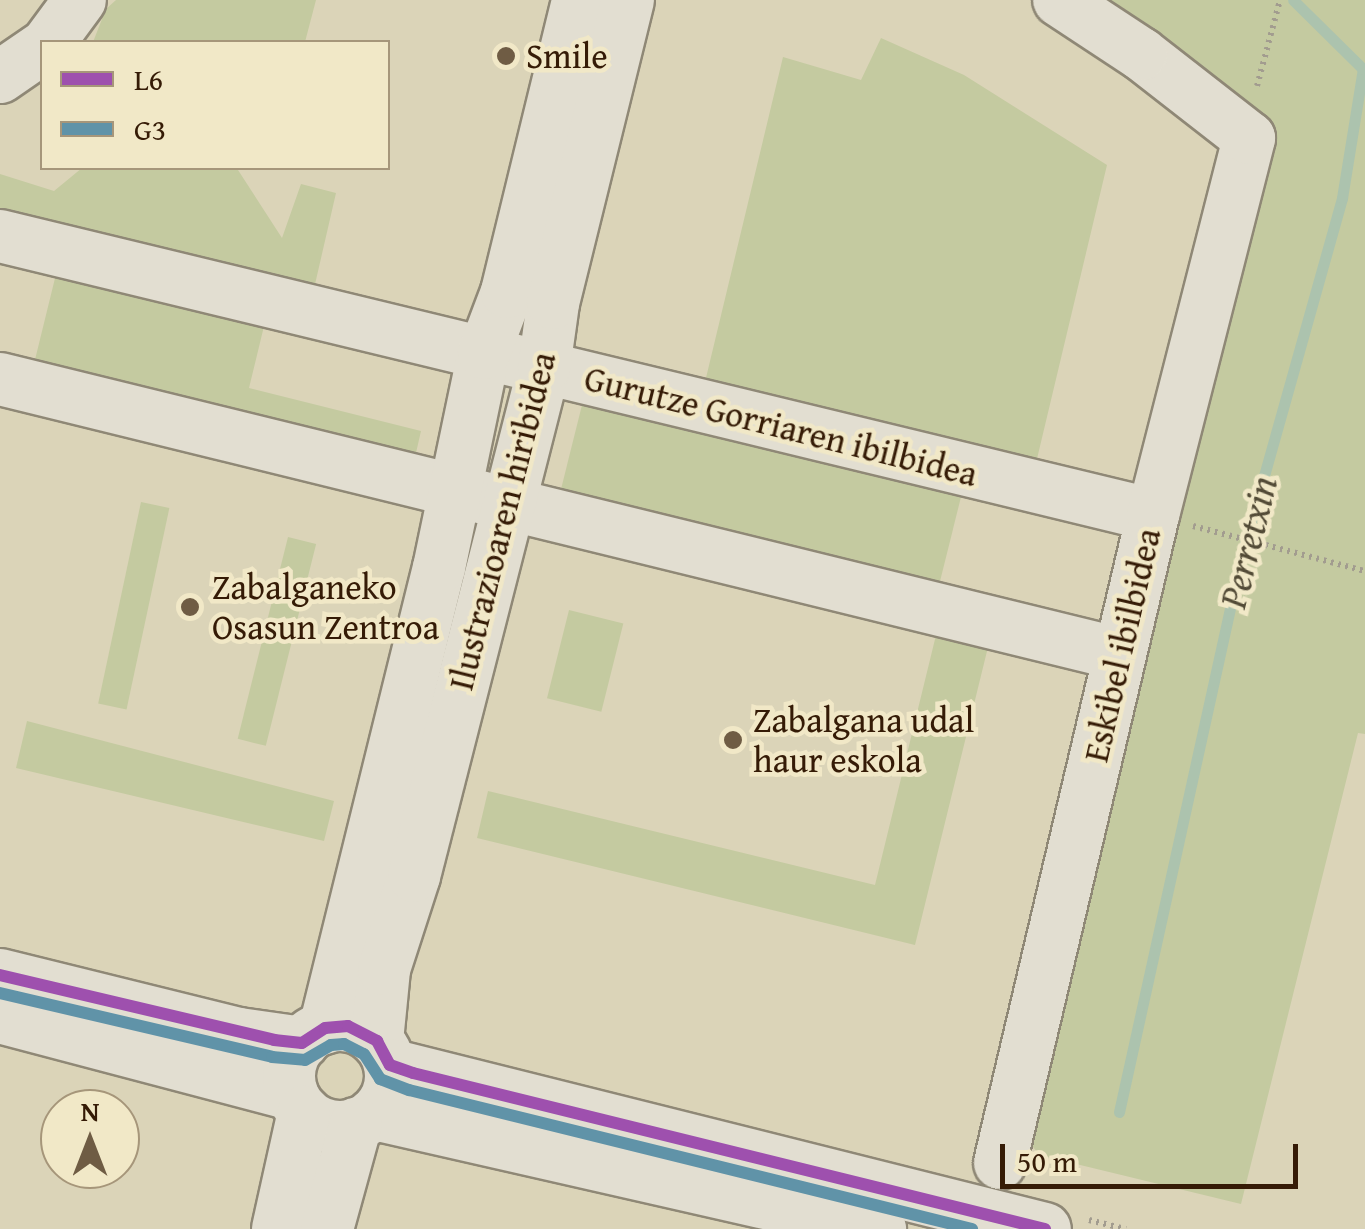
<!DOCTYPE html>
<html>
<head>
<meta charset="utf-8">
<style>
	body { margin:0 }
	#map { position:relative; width:1365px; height:1229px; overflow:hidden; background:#dbd4b8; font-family:"Gentium Book Plus",serif }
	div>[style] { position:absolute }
	.green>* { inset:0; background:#c4caa0; transform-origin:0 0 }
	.stream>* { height:11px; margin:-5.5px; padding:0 5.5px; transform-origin:5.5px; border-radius:5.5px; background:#acc3ae }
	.path>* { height:6px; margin-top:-3px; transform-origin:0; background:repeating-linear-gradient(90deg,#a29c8f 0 2.5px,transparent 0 7.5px) }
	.roads { filter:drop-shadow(2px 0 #8f8876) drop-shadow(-2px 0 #8f8876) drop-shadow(0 2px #8f8876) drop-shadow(0 -2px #8f8876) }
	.minor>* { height:52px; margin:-26px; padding:0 26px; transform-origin:26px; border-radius:26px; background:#e2ded1 }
	.minor>.ring { margin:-26px; padding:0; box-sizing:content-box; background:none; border:52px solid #e2ded1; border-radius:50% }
	.bus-1>* { height:12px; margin:-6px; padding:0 6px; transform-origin:6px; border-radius:6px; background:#9e50ae }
	.bus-2>* { height:12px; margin:-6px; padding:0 6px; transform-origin:6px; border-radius:6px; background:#6093a8 }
	.dots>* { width:28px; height:28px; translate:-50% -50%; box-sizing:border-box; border:5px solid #f1e8c7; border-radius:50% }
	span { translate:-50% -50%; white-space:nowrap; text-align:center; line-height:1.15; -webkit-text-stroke:9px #f1e8c7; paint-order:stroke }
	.poi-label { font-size:35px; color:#351b06 }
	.left { translate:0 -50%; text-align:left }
	.street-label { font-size:35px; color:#351b06 }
	.water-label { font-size:38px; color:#534b37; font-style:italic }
	.legend { position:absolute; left:40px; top:40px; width:350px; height:130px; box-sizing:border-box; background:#f1e8c7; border:2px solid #a6967a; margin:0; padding:12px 18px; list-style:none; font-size:30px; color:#351b06 }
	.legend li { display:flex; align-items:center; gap:20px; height:50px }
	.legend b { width:50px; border:2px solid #a6967a }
	.north { position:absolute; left:40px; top:1089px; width:100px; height:100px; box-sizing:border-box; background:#f1e8c7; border:2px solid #a6967a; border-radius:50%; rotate:0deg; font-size:28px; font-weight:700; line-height:40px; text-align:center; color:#351b06 }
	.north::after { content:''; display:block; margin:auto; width:35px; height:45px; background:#6f5c44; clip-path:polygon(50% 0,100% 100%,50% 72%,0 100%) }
	.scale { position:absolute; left:1000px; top:1144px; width:298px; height:45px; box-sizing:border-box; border:5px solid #351b06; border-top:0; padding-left:12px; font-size:30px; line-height:35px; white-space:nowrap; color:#351b06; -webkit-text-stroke:8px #f1e8c7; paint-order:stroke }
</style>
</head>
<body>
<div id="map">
	<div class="green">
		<div style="clip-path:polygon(116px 0,316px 0,305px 42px,93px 42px,106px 9px)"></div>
		<div style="clip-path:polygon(1091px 0,1365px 0,1365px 734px,1358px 733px,1241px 1204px,1039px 1155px,1025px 1136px,1271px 135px)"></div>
		<div style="clip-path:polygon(881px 38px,964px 75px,1107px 165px,1036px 463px,705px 382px,783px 57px,861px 80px)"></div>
		<div style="clip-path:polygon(82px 168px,241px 168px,238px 170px,282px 238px,301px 184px,336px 193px,313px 293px,0 216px,0 174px,54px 191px)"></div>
		<div style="clip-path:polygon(57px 270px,265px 322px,249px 388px,421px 431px,413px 466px,32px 372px)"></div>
		<div style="left:584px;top:397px;width:390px;height:108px;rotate:14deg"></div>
		<div style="left:141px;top:502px;width:29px;height:206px;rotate:12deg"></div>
		<div style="left:288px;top:537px;width:29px;height:208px;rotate:14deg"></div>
		<div style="left:569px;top:610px;width:56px;height:91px;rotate:14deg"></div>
		<div style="clip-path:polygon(937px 631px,989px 643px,915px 945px,477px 838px,488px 791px,875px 885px)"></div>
		<div style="clip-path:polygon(27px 721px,334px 801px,324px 841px,16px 768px)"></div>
	</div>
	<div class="stream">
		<div style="left:1119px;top:1112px;width:571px;rotate:-77.57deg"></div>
		<div style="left:1242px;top:554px;width:370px;rotate:-74.3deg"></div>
		<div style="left:1342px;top:198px;width:131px;rotate:-80.8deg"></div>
		<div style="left:1363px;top:69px;width:98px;rotate:-135.4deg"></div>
	</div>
	<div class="path">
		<div style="left:1257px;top:86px;width:89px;rotate:-75deg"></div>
		<div style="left:1193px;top:526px;width:178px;rotate:14.7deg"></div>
		<div style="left:1089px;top:1220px;width:38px;rotate:14deg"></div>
	</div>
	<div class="roads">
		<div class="minor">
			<div style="left:49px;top:42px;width:52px;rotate:-53.6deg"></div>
			<div style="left:0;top:77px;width:51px;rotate:-34.6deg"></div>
			<div style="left:0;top:236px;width:1186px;rotate:13.6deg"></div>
			<div style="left:0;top:379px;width:1153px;rotate:13.8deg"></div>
			<div style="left:0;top:975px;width:246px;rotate:13.9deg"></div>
			<div style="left:239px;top:1034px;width:64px;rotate:8.1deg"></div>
			<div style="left:0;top:1017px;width:302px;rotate:14.8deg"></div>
			<div class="ring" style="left:289px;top:1025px;width:50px;height:50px"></div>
			<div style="left:325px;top:1028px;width:474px;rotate:-76.1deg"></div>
			<div style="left:439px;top:568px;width:220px;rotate:-78.2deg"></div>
			<div style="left:484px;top:353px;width:65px;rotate:-69.3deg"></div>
			<div style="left:507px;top:292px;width:301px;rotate:-76.3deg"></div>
			<div style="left:377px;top:1041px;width:72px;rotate:-84.4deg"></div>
			<div style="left:384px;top:969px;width:98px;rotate:-72.1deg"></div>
			<div style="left:414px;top:876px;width:524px;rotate:-75.65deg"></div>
			<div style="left:544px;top:368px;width:66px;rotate:-82.1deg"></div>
			<div style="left:553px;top:303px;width:312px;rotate:-76.1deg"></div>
			<div style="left:390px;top:1065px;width:675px;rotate:14.06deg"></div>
			<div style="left:374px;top:1114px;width:519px;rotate:12.8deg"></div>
			<div style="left:1000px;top:1163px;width:666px;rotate:-76.72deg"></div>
			<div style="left:1153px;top:515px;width:389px;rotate:-75.7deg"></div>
			<div style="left:1249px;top:138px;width:137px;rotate:-142.1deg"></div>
			<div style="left:1141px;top:54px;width:98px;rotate:-146.6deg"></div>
			<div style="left:278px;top:1229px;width:120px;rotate:-77.5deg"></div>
			<div style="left:327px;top:1229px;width:109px;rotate:-74.6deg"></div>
		</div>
	</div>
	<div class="bus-1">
		<div style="left:0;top:975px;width:282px;rotate:13.3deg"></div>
		<div style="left:274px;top:1040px;width:28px;rotate:6deg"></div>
		<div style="left:302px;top:1043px;width:27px;rotate:-33deg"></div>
		<div style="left:325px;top:1028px;width:23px;rotate:-5deg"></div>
		<div style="left:348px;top:1026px;width:33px;rotate:27deg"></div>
		<div style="left:377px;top:1041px;width:27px;rotate:62deg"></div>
		<div style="left:390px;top:1065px;width:24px;rotate:19deg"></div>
		<div style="left:413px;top:1073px;width:651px;rotate:13.87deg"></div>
	</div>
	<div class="bus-2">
		<div style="left:0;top:993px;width:279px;rotate:13.2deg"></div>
		<div style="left:272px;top:1057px;width:33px;rotate:5deg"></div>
		<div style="left:305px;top:1060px;width:30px;rotate:-30deg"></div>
		<div style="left:331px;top:1045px;width:13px;rotate:-4deg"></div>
		<div style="left:344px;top:1044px;width:22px;rotate:27deg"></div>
		<div style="left:364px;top:1054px;width:30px;rotate:57deg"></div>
		<div style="left:380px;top:1079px;width:31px;rotate:21deg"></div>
		<div style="left:409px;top:1090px;width:580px;rotate:13.87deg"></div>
	</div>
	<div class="dots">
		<div style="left:506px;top:56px;background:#6f5c44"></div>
		<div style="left:190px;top:607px;background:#6f5c44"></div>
		<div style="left:733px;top:740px;background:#6f5c44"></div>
	</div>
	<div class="poi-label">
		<span class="left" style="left:526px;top:56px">Smile</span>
		<span class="left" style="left:212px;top:607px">Zabalganeko<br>Osasun Zentroa</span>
		<span class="left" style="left:753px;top:740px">Zabalgana udal<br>haur eskola</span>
	</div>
	<div class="street-label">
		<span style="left:781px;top:426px;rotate:14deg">Gurutze Gorriaren ibilbidea</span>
		<span style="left:502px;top:521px;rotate:-76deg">Ilustrazioaren hiribidea</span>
		<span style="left:1122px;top:645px;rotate:-77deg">Eskibel ibilbidea</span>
	</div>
	<div class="water-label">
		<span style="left:1248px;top:542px;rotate:-76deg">Perretxin</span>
	</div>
	<ul class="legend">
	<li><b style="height:12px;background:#9e50ae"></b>L6</li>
	<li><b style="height:12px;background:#6093a8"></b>G3</li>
	</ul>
	<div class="north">N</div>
	<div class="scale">50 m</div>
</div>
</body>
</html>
